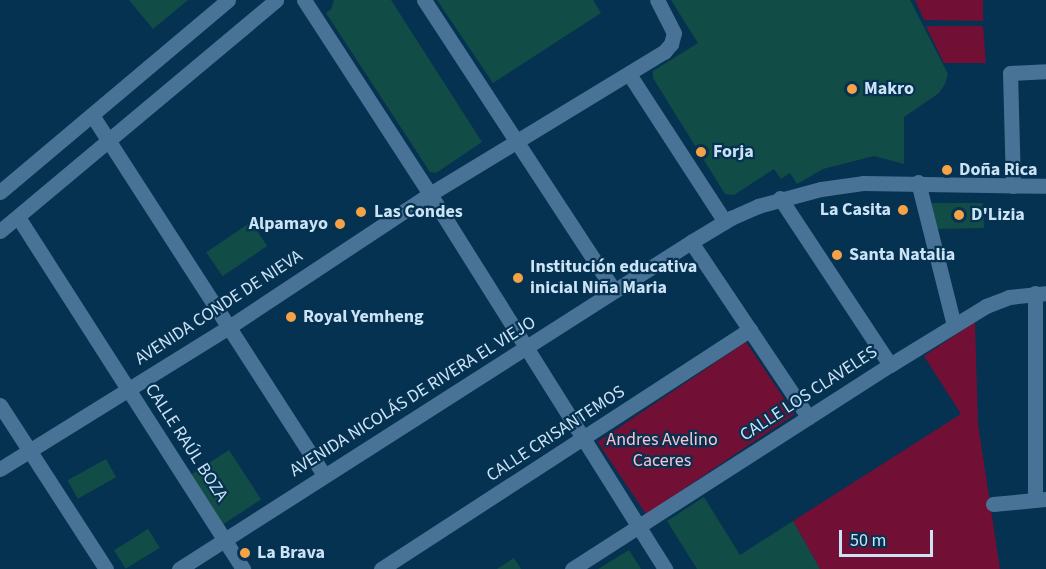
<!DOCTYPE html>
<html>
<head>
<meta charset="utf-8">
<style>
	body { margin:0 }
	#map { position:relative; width:1046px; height:569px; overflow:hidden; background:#053251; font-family:"Source Sans 3",sans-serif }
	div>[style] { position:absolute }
	.green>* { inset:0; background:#720f35; transform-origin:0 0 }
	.building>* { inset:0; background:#124c46; transform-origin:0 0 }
	.minor>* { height:15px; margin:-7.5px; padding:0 7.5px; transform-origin:7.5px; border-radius:7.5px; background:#497396 }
	.dots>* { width:16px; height:16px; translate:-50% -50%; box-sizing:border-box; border:3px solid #053251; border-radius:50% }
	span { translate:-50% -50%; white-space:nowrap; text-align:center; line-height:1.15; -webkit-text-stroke:4.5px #053251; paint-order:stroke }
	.poi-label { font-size:18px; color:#cce3f6; font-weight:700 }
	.left { translate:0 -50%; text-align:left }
	.right { translate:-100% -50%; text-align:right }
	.street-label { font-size:18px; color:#cce3f6 }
	.park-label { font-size:18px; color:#fec1ce }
	.scale { position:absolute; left:839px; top:530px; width:94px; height:27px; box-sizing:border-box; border:3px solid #cce3f6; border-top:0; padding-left:8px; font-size:18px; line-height:21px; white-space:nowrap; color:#cce3f6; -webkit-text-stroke:4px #053251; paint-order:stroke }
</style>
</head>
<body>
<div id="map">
	<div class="green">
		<div style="clip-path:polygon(915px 0,983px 0,983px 21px,924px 20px)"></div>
		<div style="clip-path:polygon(926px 26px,983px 26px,986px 63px,944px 63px)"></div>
		<div style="clip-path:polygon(975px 322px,978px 424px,1000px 569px,820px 569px,793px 521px,961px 414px,924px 356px)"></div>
		<div style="left:746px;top:342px;width:87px;height:179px;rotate:56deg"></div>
	</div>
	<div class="building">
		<div style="clip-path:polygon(129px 0,188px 0,153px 29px)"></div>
		<div style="clip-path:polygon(334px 0,391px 0,482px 142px,436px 173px,430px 172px,326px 13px,331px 9px)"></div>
		<div style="clip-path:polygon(437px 0,593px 0,601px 13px,493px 83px)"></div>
		<div style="clip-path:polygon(671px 0,910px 0,948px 74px,945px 84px,939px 93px,904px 117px,904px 164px,874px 156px,823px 169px,797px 184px,790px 173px,781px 179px,774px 169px,734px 195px,725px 194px,653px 78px,653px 71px,698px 43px)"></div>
		<div style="clip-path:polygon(931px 203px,983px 203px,984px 228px,937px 229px)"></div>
		<div style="left:251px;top:222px;width:29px;height:54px;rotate:56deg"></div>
		<div style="left:229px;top:450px;width:59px;height:45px;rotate:57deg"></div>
		<div style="left:106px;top:459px;width:21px;height:44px;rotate:61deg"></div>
		<div style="clip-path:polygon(704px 497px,740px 555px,793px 521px,820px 569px,697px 569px,667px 521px)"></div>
		<div style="left:148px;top:529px;width:22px;height:40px;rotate:58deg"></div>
		<div style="clip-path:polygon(629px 550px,641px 569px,598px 569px)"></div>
		<div style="clip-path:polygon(514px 558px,521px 569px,497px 569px)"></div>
	</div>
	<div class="minor">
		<div style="left:304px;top:0;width:231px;rotate:57deg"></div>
		<div style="left:430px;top:194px;width:443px;rotate:57.9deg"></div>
		<div style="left:424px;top:0;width:347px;rotate:56.8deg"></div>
		<div style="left:629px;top:74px;width:176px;rotate:57deg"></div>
		<div style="left:92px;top:115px;width:428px;rotate:57.2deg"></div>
		<div style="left:918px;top:182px;width:147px;rotate:75.9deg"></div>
		<div style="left:1013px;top:186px;width:113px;rotate:-91.5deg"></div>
		<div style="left:1010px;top:73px;width:36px;rotate:-3deg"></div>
		<div style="left:0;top:192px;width:298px;rotate:-40.1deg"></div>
		<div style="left:780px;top:198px;width:200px;rotate:56.6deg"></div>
		<div style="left:18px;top:217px;width:418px;rotate:57.4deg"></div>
		<div style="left:0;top:231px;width:360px;rotate:-39.9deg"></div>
		<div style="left:691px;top:242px;width:211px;rotate:56.2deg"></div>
		<div style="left:0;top:405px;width:195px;rotate:57.1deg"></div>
		<div style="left:0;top:469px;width:269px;rotate:-31.8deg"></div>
		<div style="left:229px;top:327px;width:241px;rotate:-33.5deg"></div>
		<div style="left:430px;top:194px;width:274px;rotate:-31.3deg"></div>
		<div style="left:664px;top:52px;width:11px;rotate:-49deg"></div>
		<div style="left:671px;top:44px;width:11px;rotate:-75deg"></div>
		<div style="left:674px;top:33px;width:37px;rotate:-117deg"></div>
		<div style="left:1035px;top:500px;width:207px;rotate:-90deg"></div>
		<div style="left:993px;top:504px;width:53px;rotate:-5.4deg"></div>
		<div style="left:179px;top:569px;width:608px;rotate:-32.57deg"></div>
		<div style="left:691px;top:242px;width:47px;rotate:-31deg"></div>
		<div style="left:731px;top:218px;width:30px;rotate:-24deg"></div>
		<div style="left:758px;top:206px;width:65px;rotate:-15.1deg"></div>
		<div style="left:821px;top:189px;width:42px;rotate:-8.1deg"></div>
		<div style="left:863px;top:183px;width:183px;rotate:0.9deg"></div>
		<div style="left:381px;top:569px;width:440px;rotate:-33deg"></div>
		<div style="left:572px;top:569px;width:378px;rotate:-32.7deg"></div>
		<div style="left:890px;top:365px;width:113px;rotate:-31.6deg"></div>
		<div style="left:986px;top:306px;width:25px;rotate:-21deg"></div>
		<div style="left:1009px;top:297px;width:37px;rotate:-6deg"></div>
	</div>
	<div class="dots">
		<div style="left:852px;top:89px;background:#f6a247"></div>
		<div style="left:701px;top:152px;background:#f6a247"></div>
		<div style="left:947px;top:170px;background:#f6a247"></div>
		<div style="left:903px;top:210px;background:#f6a247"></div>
		<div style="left:361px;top:212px;background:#f6a247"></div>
		<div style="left:959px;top:215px;background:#f6a247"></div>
		<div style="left:340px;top:224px;background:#f6a247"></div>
		<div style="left:837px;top:255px;background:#f6a247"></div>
		<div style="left:518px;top:278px;background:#f6a247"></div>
		<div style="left:291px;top:317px;background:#f6a247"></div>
		<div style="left:245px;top:553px;background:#f6a247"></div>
	</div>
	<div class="poi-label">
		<span class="left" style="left:864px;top:89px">Makro</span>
		<span class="left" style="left:713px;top:152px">Forja</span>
		<span class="left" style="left:959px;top:170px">Doña Rica</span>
		<span class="right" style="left:891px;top:210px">La Casita</span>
		<span class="left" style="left:374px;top:212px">Las Condes</span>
		<span class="left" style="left:971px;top:215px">D'Lizia</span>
		<span class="right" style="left:328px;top:224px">Alpamayo</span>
		<span class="left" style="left:849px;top:255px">Santa Natalia</span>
		<span class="left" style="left:530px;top:278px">Institución educativa<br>inicial Niña Maria</span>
		<span class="left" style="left:303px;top:317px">Royal Yemheng</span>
		<span class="left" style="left:257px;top:553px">La Brava</span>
	</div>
	<div class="street-label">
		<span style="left:219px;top:308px;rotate:-33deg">AVENIDA CONDE DE NIEVA</span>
		<span style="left:809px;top:394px;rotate:-33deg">CALLE LOS CLAVELES</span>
		<span style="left:413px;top:397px;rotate:-32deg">AVENIDA NICOLÁS DE RIVERA EL VIEJO</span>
		<span style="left:556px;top:434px;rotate:-33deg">CALLE CRISANTEMOS</span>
		<span style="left:186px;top:443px;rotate:57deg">CALLE RAÚL BOZA</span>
	</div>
	<div class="park-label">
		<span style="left:662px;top:451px">Andres Avelino<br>Caceres</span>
	</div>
	<div class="scale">50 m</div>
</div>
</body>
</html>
